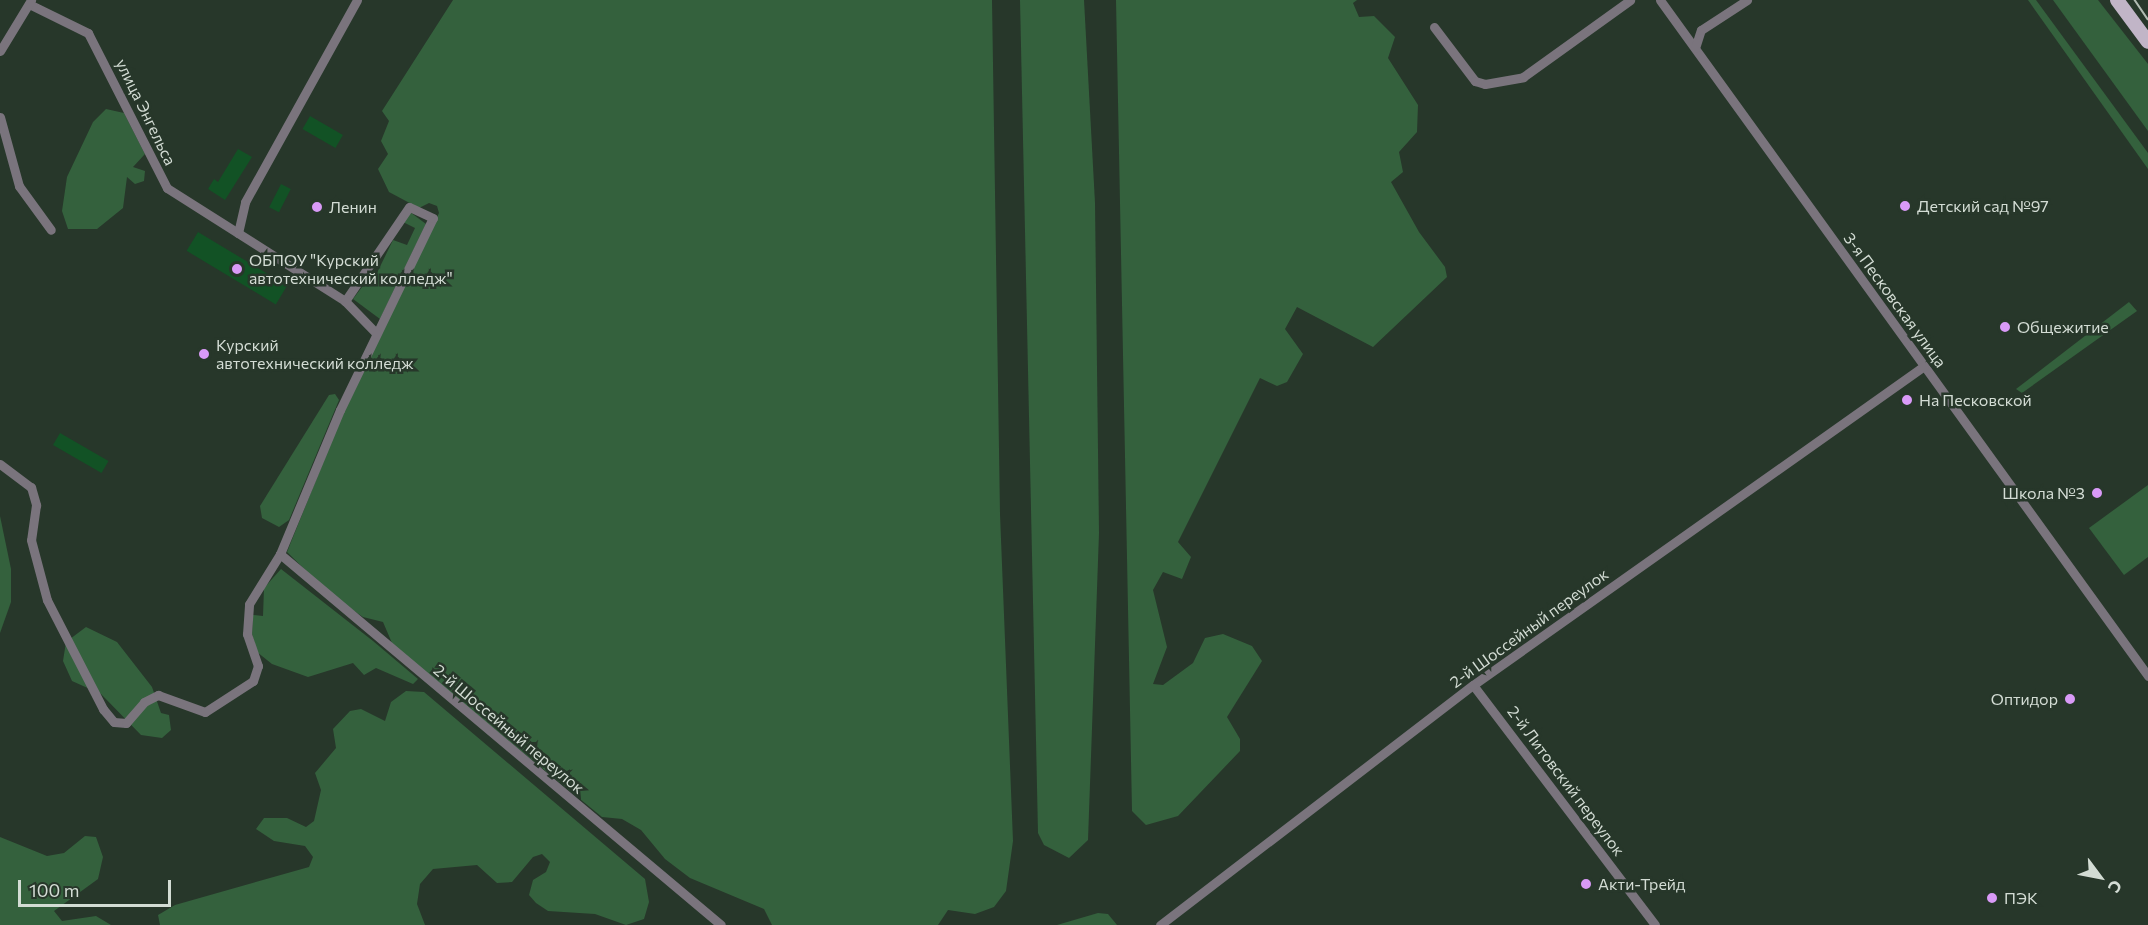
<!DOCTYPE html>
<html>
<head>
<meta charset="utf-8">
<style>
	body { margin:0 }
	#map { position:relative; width:2148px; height:925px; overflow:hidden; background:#27372a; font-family:Commissioner,sans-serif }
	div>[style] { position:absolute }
	.green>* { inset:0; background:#34613d }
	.building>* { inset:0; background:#125225; transform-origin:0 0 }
	.minor>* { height:9px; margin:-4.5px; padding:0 4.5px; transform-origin:4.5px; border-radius:4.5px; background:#7a747d }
	.primary>* { height:14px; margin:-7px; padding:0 7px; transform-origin:7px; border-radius:7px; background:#c1b5c7 }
	.tram>* { height:1.5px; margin:-0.75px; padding:0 0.75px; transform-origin:0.75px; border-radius:0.75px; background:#b1bbb2 }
	.dots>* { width:16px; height:16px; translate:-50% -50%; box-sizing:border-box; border:3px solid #27372a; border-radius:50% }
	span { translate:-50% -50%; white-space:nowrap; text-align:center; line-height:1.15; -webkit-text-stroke:5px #27372a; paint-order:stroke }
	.street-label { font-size:16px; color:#d3dcd4 }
	.poi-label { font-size:16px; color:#d3dcd4 }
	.left { translate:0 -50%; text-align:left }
	.right { translate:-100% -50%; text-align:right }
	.north { position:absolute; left:2070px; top:847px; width:60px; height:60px; -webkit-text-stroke:4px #27372a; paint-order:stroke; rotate:122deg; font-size:16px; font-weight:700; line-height:24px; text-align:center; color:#d3dcd4 }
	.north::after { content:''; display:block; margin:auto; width:21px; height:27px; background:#d3dcd4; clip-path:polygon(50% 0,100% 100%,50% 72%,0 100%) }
	.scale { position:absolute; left:18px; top:880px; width:153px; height:27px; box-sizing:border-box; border:3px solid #d3dcd4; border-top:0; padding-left:8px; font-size:18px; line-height:21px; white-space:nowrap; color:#d3dcd4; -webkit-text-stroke:4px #27372a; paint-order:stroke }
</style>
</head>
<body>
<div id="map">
	<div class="green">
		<div style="clip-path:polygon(453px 0,992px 0,1000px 514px,1013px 841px,1006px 891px,994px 907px,975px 914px,948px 910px,938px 925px,772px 925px,764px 909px,690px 878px,665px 859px,641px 830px,622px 819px,602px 817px,405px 656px,392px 643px,383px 622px,363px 617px,331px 595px,287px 552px,343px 413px,439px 213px,437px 206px,429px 203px,419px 208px,389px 192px,378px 169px,388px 154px,381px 141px,389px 121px,382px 111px)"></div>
		<div style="clip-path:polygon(1020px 0,1084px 0,1095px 203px,1099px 533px,1088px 840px,1069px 858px,1044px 845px,1038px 833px)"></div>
		<div style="clip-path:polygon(1116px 0,1357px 0,1353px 3px,1359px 17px,1374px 16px,1395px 37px,1388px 58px,1418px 105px,1417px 132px,1399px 152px,1403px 172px,1391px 182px,1419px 232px,1445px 267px,1447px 277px,1373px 347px,1297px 307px,1285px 329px,1303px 354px,1287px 382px,1277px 386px,1260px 378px,1178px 542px,1191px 557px,1182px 579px,1163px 572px,1153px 590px,1167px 647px,1153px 684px,1163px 685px,1193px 663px,1205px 638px,1223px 634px,1252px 646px,1262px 661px,1227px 717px,1240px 739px,1240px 751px,1178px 816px,1146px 825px,1132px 811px)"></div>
		<div style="clip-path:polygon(2028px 0,2036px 0,2148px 153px,2148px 169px)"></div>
		<div style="clip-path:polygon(2053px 0,2098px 0,2148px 64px,2148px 131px)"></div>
		<div style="clip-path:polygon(106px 109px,124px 113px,145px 154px,133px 167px,145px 171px,144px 181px,135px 184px,127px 177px,123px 208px,97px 229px,68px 229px,62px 211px,67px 177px,93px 122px)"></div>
		<div style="clip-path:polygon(410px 212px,426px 224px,380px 319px,353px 299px,365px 283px,373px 281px,393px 240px,407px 245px,415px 228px,403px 222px)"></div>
		<div style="clip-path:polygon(2129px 302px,2137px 311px,2022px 393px,2016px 389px)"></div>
		<div style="clip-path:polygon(335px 394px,339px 400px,289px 520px,279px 527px,262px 518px,260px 506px,329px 395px)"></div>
		<div style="clip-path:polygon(2148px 485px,2148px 557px,2124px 575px,2089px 528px)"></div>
		<div style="clip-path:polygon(0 516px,11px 569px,11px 602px,0 633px)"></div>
		<div style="clip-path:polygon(281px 569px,373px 641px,418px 679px,413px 684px,376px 668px,364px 675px,353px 663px,308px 677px,272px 664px,257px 652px,252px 634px,253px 615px,263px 616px,264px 588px)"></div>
		<div style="clip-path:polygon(86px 627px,117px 642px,152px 687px,161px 713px,169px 715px,171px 730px,162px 738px,141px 735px,101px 694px,72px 681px,63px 661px,66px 642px)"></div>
		<div style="clip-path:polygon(406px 691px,424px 692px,645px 879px,649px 902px,644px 919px,626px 925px,595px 914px,548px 911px,536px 903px,529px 895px,533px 880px,546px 872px,550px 862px,542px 854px,533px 857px,512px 882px,497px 883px,477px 865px,433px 869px,420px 884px,417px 904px,425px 925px,160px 925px,158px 915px,175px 905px,309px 867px,313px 857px,305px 846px,274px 841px,256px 829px,264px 818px,287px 818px,306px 827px,314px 821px,321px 790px,315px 773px,336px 748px,333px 729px,350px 711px,361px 709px,385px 721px,391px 702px)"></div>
		<div style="clip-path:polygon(85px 836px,96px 837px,103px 857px,98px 879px,54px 911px,62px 921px,96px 916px,111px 925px,0 925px,0 837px,47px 856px,64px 853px)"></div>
		<div style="clip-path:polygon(1098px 913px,1108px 914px,1117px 925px,1057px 925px)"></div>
	</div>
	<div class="building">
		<div style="left:310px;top:116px;width:38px;height:15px;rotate:30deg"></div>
		<div style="clip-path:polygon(238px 149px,252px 157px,225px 200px,208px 189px,214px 179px,218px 182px)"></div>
		<div style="left:281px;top:184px;width:11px;height:26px;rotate:27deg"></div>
		<div style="left:198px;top:232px;width:104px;height:22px;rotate:31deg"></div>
		<div style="left:60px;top:433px;width:56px;height:14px;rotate:30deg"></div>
	</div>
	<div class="minor">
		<div style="left:1660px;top:0;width:834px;rotate:54.17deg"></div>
		<div style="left:29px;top:4px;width:66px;rotate:26.2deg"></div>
		<div style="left:88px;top:33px;width:174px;rotate:63deg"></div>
		<div style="left:167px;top:188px;width:211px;rotate:32.4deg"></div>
		<div style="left:1434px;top:27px;width:68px;rotate:52.8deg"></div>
		<div style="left:1475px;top:81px;width:10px;rotate:17deg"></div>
		<div style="left:1485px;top:84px;width:39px;rotate:-10deg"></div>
		<div style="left:1523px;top:77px;width:132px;rotate:-35.7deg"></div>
		<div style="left:1695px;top:48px;width:19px;rotate:-72deg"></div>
		<div style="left:1701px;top:30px;width:55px;rotate:-33.1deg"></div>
		<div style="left:0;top:51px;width:60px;rotate:-58.7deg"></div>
		<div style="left:0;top:117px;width:72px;rotate:74.6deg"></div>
		<div style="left:19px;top:186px;width:54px;rotate:54deg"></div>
		<div style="left:238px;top:233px;width:32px;rotate:-77deg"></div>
		<div style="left:245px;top:202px;width:231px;rotate:-61deg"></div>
		<div style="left:0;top:464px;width:39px;rotate:37deg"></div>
		<div style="left:31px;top:487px;width:19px;rotate:74deg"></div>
		<div style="left:36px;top:505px;width:35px;rotate:98deg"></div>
		<div style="left:31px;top:540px;width:62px;rotate:75.1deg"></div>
		<div style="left:47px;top:600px;width:123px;rotate:62.8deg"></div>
		<div style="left:103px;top:709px;width:17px;rotate:50deg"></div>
		<div style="left:114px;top:722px;width:12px;rotate:5deg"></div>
		<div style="left:126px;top:723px;width:28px;rotate:-49deg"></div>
		<div style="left:144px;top:702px;width:16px;rotate:-27deg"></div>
		<div style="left:158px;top:695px;width:50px;rotate:19.9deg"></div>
		<div style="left:205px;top:712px;width:57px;rotate:-32.9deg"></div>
		<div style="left:253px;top:681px;width:16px;rotate:-72deg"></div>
		<div style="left:258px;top:666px;width:34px;rotate:-109deg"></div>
		<div style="left:247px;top:634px;width:30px;rotate:-86deg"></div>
		<div style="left:249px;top:604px;width:59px;rotate:-58.2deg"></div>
		<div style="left:280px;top:554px;width:156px;rotate:-67.4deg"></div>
		<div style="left:340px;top:410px;width:213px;rotate:-64.2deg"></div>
		<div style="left:433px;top:218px;width:26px;rotate:-155deg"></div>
		<div style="left:409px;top:207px;width:114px;rotate:124.2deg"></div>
		<div style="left:345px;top:301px;width:45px;rotate:45.9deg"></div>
		<div style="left:280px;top:554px;width:576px;rotate:40.07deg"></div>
		<div style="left:1473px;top:685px;width:301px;rotate:52.8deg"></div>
		<div style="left:1160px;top:925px;width:394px;rotate:-37.5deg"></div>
		<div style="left:1473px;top:685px;width:552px;rotate:-35.27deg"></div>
	</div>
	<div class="primary">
		<div style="left:2117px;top:0;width:52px;rotate:53.6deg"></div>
	</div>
	<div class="tram">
		<div style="left:2135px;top:0;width:23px;rotate:56deg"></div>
	</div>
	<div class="dots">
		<div style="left:1905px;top:206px;background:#d99af7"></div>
		<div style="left:317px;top:207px;background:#d99af7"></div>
		<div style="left:237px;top:269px;background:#d99af7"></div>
		<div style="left:2005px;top:327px;background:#d99af7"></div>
		<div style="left:204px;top:354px;background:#d99af7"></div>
		<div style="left:1907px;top:400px;background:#d99af7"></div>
		<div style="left:2097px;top:493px;background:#d99af7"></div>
		<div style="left:2070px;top:699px;background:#d99af7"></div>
		<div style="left:1586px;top:884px;background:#d99af7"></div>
		<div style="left:1992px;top:898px;background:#d99af7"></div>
	</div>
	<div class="street-label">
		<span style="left:146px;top:112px;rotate:64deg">улица Энгельса</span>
		<span style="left:1895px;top:300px;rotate:54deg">3-я Песковская улица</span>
		<span style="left:1529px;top:628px;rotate:-36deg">2-й Шоссейный переулок</span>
		<span style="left:509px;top:729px;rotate:40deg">2-й Шоссейный переулок</span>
		<span style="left:1566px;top:781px;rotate:53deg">2-й Литовский переулок</span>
	</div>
	<div class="poi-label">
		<span class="left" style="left:1917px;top:206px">Детский сад №97</span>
		<span class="left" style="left:329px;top:207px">Ленин</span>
		<span class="left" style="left:249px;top:269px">ОБПОУ "Курский<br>автотехнический колледж"</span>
		<span class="left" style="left:2017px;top:327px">Общежитие</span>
		<span class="left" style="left:216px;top:354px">Курский<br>автотехнический колледж</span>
		<span class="left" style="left:1919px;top:400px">На Песковской</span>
		<span class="right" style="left:2085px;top:493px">Школа №3</span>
		<span class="right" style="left:2058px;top:699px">Оптидор</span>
		<span class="left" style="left:1598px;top:884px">Акти-Трейд</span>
		<span class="left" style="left:2004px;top:898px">ПЭК</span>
	</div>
	<div class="north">С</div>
	<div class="scale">100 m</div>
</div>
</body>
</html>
